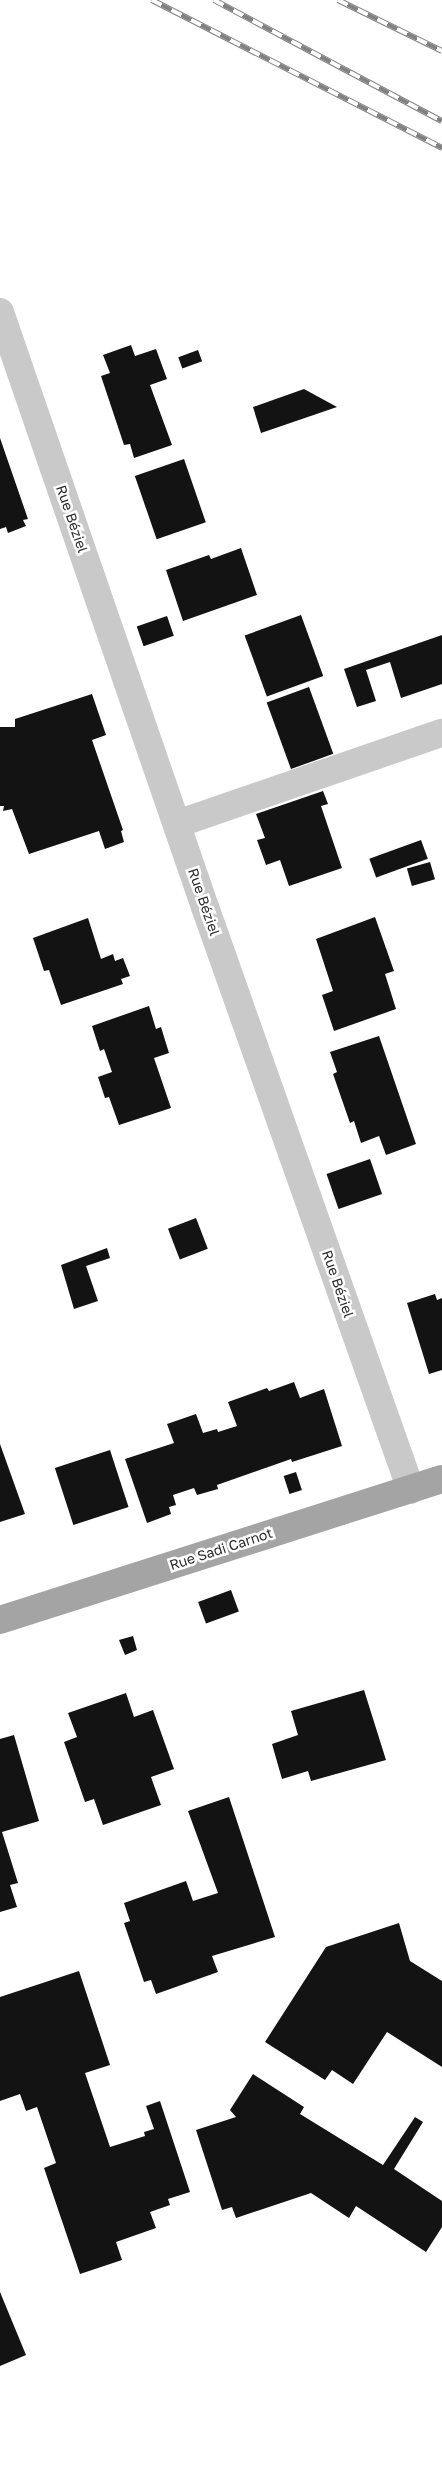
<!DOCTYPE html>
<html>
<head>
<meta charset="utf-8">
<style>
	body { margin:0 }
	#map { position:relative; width:442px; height:2473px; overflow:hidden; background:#fff; font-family:"Golos Text",sans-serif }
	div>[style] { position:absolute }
	.building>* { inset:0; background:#131313; transform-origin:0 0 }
	.minor>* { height:28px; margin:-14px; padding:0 14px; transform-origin:14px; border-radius:14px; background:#c9c9c9 }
	.major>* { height:28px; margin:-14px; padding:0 14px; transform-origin:14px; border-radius:14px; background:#a4a4a4 }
	.rail>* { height:5.5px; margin-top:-2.75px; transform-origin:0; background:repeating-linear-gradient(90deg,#fff 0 11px,#818181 0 22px); box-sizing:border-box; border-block:1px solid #818181 }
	span { translate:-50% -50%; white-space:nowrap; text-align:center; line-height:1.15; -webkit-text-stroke:5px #fff; paint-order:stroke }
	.street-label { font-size:14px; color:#2c2c2c }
</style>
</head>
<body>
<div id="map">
	<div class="building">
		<div style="clip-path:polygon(131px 345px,135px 356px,156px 349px,167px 379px,150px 385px,172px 445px,134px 458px,130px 444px,124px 445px,101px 376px,110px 373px,103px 355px)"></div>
		<div style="left:198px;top:350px;width:12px;height:21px;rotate:70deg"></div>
		<div style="clip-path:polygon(304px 389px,337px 407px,261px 433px,253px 407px)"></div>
		<div style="clip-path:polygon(0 438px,28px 519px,23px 520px,26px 526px,8px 533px,6px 527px,0 529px)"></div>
		<div style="left:184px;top:459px;width:67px;height:52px;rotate:71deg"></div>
		<div style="clip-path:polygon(241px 548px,257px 595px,183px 621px,166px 570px,209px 555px,211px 559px)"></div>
		<div style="left:301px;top:615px;width:65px;height:60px;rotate:70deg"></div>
		<div style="left:167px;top:616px;width:21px;height:32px;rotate:71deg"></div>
		<div style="clip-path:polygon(442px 635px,442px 684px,401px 698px,390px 662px,366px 670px,376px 701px,357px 707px,344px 669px)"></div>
		<div style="left:309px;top:687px;width:71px;height:45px;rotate:70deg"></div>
		<div style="clip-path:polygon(92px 694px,106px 735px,92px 740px,123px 830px,121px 831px,124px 842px,105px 849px,99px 831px,29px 854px,12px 809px,3px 811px,4px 806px,0 806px,0 727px,15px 727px,15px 719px)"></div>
		<div style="clip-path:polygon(323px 791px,328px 804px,321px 806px,342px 868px,289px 886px,280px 860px,266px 865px,257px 840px,265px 838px,256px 814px)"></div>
		<div style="left:421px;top:840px;width:20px;height:55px;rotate:70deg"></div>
		<div style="left:430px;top:862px;width:18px;height:24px;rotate:74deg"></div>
		<div style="clip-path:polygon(375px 917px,394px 971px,385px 974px,396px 1009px,334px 1031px,322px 995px,333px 991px,316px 939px)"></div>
		<div style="clip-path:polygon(88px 918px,101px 959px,113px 954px,115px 961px,123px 958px,130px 976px,121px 979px,123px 984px,61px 1005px,49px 970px,44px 971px,33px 938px)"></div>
		<div style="clip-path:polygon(149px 1006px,156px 1029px,161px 1027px,169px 1053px,154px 1058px,171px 1108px,119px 1125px,109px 1097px,105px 1098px,98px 1077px,112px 1072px,104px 1049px,100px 1051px,92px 1026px)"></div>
		<div style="clip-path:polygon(379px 1036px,416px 1144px,386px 1155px,379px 1136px,361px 1143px,354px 1121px,350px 1123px,333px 1074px,337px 1072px,330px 1052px)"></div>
		<div style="left:370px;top:1159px;width:37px;height:46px;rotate:71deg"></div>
		<div style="left:196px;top:1218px;width:33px;height:30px;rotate:69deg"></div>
		<div style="clip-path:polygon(107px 1248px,110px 1258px,86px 1266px,98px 1301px,74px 1309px,61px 1265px)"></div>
		<div style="clip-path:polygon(435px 1294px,437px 1300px,442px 1298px,442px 1370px,429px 1374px,407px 1303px)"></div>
		<div style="clip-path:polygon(294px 1382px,300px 1398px,324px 1389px,342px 1446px,292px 1462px,291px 1459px,217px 1485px,218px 1489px,197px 1495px,194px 1488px,173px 1495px,176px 1505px,169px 1507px,171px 1514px,147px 1523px,125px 1459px,174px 1443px,167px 1424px,196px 1414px,203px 1433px,217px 1429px,218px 1432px,237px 1426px,228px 1402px,267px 1388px,269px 1391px)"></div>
		<div style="clip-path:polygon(0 1444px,25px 1514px,0 1522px)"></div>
		<div style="left:110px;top:1450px;width:60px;height:58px;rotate:72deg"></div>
		<div style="left:296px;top:1472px;width:19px;height:13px;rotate:72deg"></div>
		<div style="left:231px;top:1590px;width:23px;height:35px;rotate:70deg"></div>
		<div style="clip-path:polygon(133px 1636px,137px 1650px,125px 1655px,119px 1640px)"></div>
		<div style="clip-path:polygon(364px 1690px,386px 1760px,311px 1781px,308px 1771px,282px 1779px,272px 1744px,298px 1735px,291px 1711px)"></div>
		<div style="clip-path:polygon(126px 1693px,134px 1717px,153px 1710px,174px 1769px,151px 1777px,161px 1805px,103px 1825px,94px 1799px,85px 1802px,64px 1742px,77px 1737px,68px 1713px)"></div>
		<div style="clip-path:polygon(14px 1735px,39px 1821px,2px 1832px,18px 1883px,10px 1885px,17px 1907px,0 1912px,0 1739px)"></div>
		<div style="clip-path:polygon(229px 1797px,275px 1937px,212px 1956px,218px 1972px,156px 1994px,151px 1980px,144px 1982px,124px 1923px,130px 1921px,124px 1903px,186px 1881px,193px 1901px,218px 1893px,188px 1811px)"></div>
		<div style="clip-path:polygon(399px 1923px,410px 1961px,442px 1981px,442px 2067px,387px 2032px,353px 2084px,332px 2070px,325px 2080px,265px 2042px,326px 1947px)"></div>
		<div style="clip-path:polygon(79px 1971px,110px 2065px,85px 2073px,110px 2147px,145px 2136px,144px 2132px,154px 2129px,146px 2106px,160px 2101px,190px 2192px,168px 2199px,170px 2205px,150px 2212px,156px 2228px,116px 2242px,122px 2260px,80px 2274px,44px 2168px,56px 2163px,37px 2107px,26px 2111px,20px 2094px,0 2101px,0 1997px)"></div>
		<div style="clip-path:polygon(253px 2074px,304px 2107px,300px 2114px,383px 2165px,415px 2117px,423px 2122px,394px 2169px,442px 2201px,442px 2227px,426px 2252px,356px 2206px,349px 2218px,311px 2193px,236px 2218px,232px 2207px,222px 2210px,196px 2130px,236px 2117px,230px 2110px)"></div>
		<div style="clip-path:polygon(0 2292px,26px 2355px,0 2366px)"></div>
	</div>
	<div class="minor">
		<div style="left:0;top:312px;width:629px;rotate:70.99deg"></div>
		<div style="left:205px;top:907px;width:618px;rotate:70.54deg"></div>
		<div style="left:177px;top:824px;width:280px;rotate:-19deg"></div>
	</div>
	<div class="major">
		<div style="left:0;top:1620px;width:464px;rotate:-17.7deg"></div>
	</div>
	<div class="rail">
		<div style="left:152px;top:0;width:326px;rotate:27deg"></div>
		<div style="left:214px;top:0;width:258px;rotate:28deg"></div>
		<div style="left:338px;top:0;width:116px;rotate:26.1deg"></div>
	</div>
	<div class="street-label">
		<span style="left:72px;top:519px;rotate:71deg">Rue Béziel</span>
		<span style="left:204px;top:902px;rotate:71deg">Rue Béziel</span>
		<span style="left:338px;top:1284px;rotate:71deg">Rue Béziel</span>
		<span style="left:221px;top:1549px;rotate:-18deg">Rue Sadi Carnot</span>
	</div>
</div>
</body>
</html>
